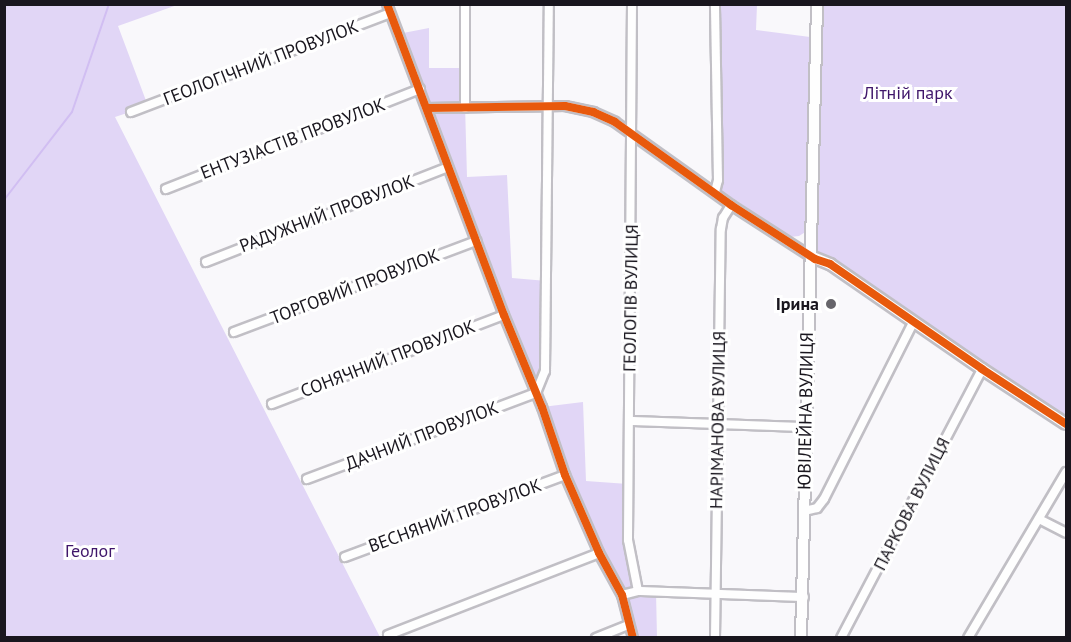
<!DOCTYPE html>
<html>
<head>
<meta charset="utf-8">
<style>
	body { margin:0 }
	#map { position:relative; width:1071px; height:642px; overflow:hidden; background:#f9f8fb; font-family:"PT Sans",sans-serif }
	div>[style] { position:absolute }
	.green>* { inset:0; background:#e1d6f6 }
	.stream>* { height:2px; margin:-1px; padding:0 1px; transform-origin:1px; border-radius:1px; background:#d1bef2 }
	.roads { filter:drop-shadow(2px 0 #c1bfc5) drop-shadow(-2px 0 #c1bfc5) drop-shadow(0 2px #c1bfc5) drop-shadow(0 -2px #c1bfc5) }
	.street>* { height:8px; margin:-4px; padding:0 4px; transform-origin:4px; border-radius:4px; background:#fefefe }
	.secondary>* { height:10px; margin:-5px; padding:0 5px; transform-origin:5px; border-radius:5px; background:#fefefe }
	.cycleway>* { height:8px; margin:-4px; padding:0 4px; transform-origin:4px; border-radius:4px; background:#e8590c }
	.dots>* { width:16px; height:16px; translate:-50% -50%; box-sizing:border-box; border:3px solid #fff; border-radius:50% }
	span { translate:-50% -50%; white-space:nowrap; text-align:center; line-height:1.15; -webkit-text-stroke:6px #fff; paint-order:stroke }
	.street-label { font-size:18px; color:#19161e }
	.park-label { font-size:18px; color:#3f166a }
	.poi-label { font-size:18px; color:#19161e; font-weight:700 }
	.right { translate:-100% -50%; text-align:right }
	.frame { position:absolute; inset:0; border:6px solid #19161e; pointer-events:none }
</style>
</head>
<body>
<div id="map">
	<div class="green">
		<div style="clip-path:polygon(4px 5px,177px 5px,118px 26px,148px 106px,115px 117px,380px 637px,5px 637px)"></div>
		<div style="clip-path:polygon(719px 5px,757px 5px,756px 30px,810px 37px,807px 231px,799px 236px,790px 237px,719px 189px,721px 181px)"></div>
		<div style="clip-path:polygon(823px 5px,1066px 5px,1066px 424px,815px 259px)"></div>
		<div style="clip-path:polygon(429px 28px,429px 68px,464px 68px,467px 177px,507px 175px,512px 278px,547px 281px,545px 371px,536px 393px,398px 34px)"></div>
		<div style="clip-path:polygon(583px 402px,586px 481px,628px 484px,628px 540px,638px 590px,656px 592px,657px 637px,633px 637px,622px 595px,599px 553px,542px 407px)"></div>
	</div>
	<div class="stream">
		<div style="left:4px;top:200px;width:111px;rotate:-52.3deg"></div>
		<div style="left:72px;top:112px;width:114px;rotate:-71.1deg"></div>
	</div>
	<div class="roads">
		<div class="street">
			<div style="left:387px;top:4px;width:332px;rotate:69.4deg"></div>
			<div style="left:504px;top:315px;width:100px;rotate:67.6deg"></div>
			<div style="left:542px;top:407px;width:72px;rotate:71.3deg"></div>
			<div style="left:565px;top:475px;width:85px;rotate:66.4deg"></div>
			<div style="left:599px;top:553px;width:48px;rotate:61.3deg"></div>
			<div style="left:622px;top:595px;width:44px;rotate:75.7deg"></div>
			<div style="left:465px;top:4px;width:104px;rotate:90deg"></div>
			<div style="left:632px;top:4px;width:536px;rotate:90.43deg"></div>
			<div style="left:628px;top:540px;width:52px;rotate:78.9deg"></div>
			<div style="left:427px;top:108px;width:138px;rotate:-0.8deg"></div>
			<div style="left:565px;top:106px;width:29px;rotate:12deg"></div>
			<div style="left:593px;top:112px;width:24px;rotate:24deg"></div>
			<div style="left:615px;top:122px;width:143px;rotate:35.6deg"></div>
			<div style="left:731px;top:205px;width:94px;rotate:32.8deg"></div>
			<div style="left:131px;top:112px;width:277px;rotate:-20.9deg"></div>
			<div style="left:166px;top:189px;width:273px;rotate:-21.5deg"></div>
			<div style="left:715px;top:192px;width:12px;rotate:-76deg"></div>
			<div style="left:718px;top:180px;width:176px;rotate:-91deg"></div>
			<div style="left:206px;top:262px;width:260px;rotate:-21.4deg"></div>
			<div style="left:234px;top:332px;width:259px;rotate:-20.6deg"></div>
			<div style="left:272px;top:404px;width:248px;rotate:-21deg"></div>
			<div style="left:630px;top:421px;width:175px;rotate:2deg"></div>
			<div style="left:307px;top:479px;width:245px;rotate:-20.6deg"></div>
			<div style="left:536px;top:393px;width:24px;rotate:-68deg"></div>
			<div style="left:545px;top:371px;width:367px;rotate:-89.4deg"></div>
			<div style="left:804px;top:511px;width:13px;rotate:-13deg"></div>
			<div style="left:817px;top:508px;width:11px;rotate:-52deg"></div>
			<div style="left:824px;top:499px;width:197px;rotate:-63.2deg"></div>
			<div style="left:1039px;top:519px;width:30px;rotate:27deg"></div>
			<div style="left:345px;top:557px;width:235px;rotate:-20.4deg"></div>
			<div style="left:622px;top:595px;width:16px;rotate:-14deg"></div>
			<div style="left:638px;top:591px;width:166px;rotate:2.1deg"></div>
			<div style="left:388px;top:635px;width:226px;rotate:-21.2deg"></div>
			<div style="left:596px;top:638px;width:35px;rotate:-22deg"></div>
			<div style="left:715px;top:638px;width:409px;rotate:-89.2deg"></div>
			<div style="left:721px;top:229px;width:11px;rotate:-80deg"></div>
			<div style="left:723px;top:218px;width:15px;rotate:-58deg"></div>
			<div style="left:841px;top:638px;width:304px;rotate:-62.3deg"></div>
			<div style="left:968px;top:638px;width:193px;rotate:-59.4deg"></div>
		</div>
		<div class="secondary">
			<div style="left:810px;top:256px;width:22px;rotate:22deg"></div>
			<div style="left:830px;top:264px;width:185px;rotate:34.6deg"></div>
			<div style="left:982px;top:369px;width:100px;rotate:33.2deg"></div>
			<div style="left:801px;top:638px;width:634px;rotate:-88.55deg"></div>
		</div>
	</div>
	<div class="cycleway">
		<div style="left:387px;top:4px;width:332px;rotate:69.4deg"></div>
		<div style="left:504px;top:315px;width:100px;rotate:67.6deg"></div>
		<div style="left:542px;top:407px;width:72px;rotate:71.3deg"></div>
		<div style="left:565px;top:475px;width:85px;rotate:66.4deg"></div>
		<div style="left:599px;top:553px;width:48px;rotate:61.3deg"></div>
		<div style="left:622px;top:595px;width:44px;rotate:75.7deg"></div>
		<div style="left:427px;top:108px;width:138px;rotate:-0.8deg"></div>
		<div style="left:565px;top:106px;width:29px;rotate:12deg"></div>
		<div style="left:593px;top:112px;width:24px;rotate:24deg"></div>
		<div style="left:615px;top:122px;width:143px;rotate:35.6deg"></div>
		<div style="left:731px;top:205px;width:100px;rotate:32.7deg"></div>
		<div style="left:815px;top:259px;width:16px;rotate:18deg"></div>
		<div style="left:830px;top:264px;width:185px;rotate:34.6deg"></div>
		<div style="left:982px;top:369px;width:100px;rotate:33.2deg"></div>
	</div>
	<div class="dots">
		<div style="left:831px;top:304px;background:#67656b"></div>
	</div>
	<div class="street-label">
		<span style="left:261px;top:63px;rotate:-21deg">ГЕОЛОГІЧНИЙ ПРОВУЛОК</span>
		<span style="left:293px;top:139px;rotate:-21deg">ЕНТУЗІАСТІВ ПРОВУЛОК</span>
		<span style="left:327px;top:214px;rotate:-21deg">РАДУЖНИЙ ПРОВУЛОК</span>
		<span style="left:355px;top:287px;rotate:-21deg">ТОРГОВИЙ ПРОВУЛОК</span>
		<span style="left:631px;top:298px;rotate:-89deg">ГЕОЛОГІВ ВУЛИЦЯ</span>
		<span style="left:388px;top:359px;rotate:-21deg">СОНЯЧНИЙ ПРОВУЛОК</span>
		<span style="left:806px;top:411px;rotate:-89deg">ЮВІЛЕЙНА ВУЛИЦЯ</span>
		<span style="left:718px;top:420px;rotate:-89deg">НАРІМАНОВА ВУЛИЦЯ</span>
		<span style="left:422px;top:436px;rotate:-21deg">ДАЧНИЙ ПРОВУЛОК</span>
		<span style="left:912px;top:504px;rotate:-63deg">ПАРКОВА ВУЛИЦЯ</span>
		<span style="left:455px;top:516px;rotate:-20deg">ВЕСНЯНИЙ ПРОВУЛОК</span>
	</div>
	<div class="park-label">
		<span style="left:908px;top:93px">Літній парк</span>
		<span style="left:90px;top:551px">Геолог</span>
	</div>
	<div class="poi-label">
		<span class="right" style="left:819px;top:304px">Ірина</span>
	</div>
	<div class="frame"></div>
</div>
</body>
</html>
